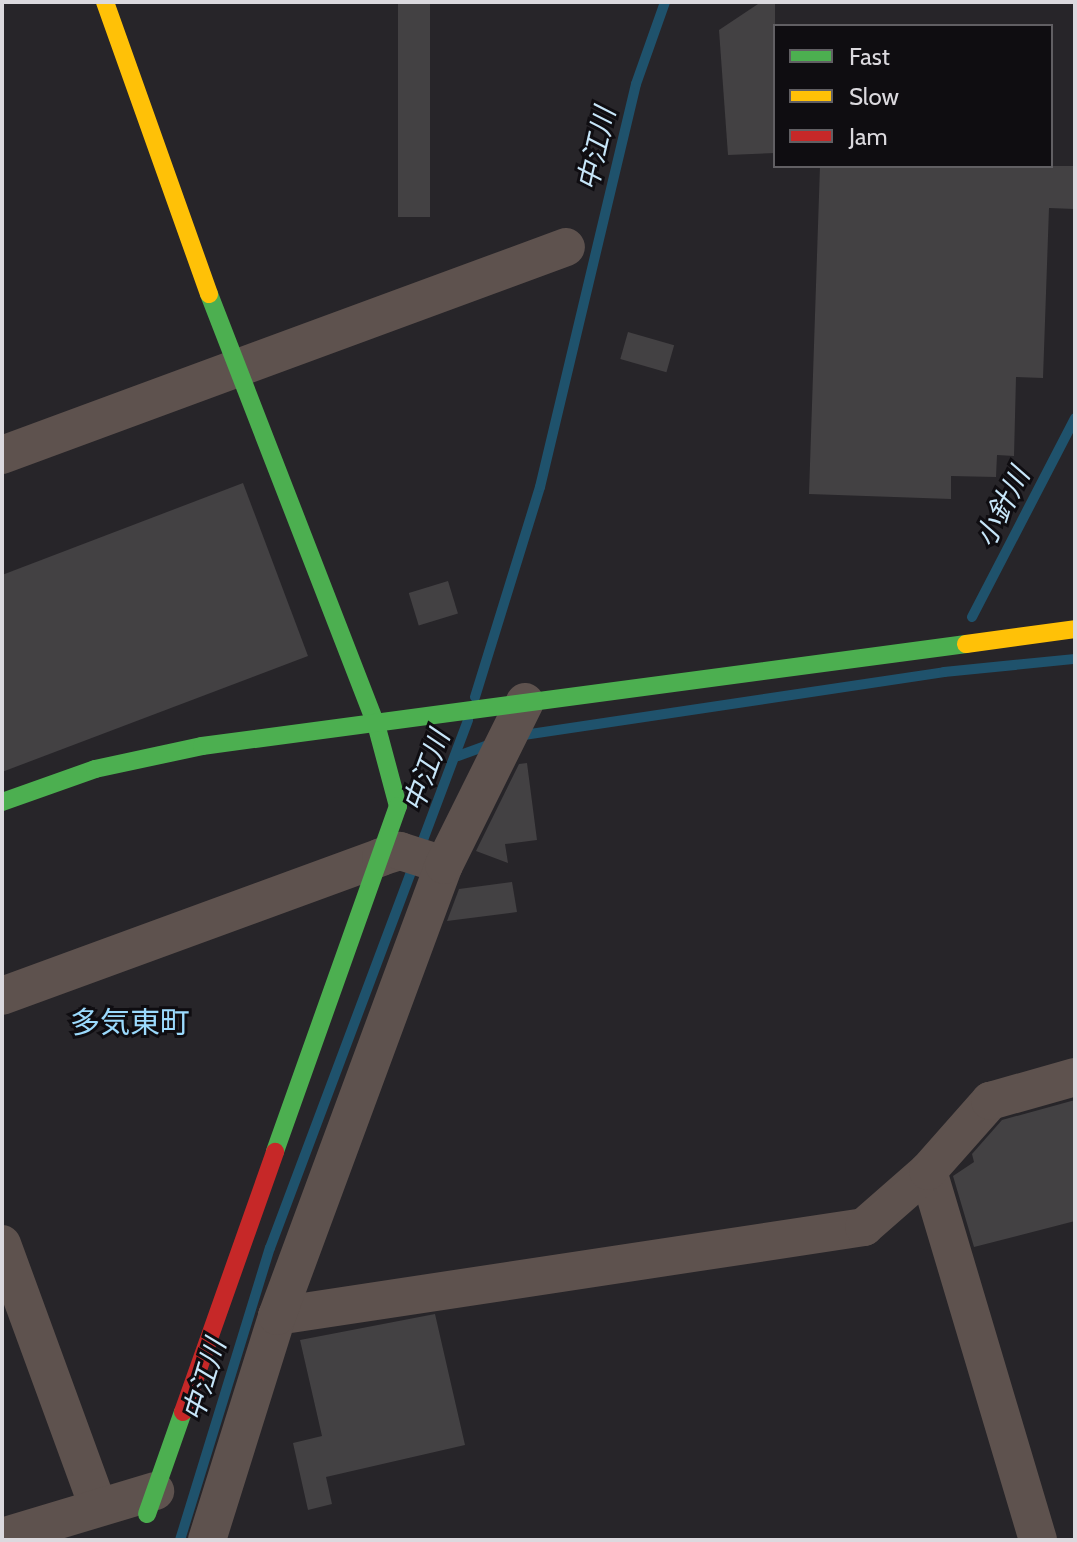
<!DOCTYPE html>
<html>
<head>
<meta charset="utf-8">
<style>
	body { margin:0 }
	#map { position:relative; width:1077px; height:1542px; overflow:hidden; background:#272529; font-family:Cabin,"Noto Sans JP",sans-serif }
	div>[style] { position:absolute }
	.stream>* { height:10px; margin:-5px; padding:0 5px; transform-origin:5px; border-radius:5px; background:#1f526c }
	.building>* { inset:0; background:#434143; transform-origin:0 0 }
	.street>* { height:38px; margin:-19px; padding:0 19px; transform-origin:19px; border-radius:19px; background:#5e524e }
	.fast>* { height:18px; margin:-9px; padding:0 9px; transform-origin:9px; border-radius:9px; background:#4caf50 }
	.slow>* { height:18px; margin:-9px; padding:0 9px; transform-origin:9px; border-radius:9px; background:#ffc107 }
	.jam>* { height:18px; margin:-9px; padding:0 9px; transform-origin:9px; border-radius:9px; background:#c62828 }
	span { translate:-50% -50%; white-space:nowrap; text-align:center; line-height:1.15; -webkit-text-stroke:6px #0f0d11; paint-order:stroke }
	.water-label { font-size:28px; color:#c7e6f9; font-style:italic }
	.quarter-label { font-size:30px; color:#9bdafd }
	.frame { position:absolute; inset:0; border:4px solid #dbd9de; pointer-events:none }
	.legend { position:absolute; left:773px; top:24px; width:280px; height:144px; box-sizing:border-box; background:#0f0d11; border:2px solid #615f63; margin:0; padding:10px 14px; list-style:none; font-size:24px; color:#dbd9de }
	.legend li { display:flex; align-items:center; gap:16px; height:40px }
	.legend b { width:40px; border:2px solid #615f63 }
</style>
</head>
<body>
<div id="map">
	<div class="stream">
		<div style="left:972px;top:617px;width:224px;rotate:-62.6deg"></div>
		<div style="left:475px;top:697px;width:220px;rotate:-72.8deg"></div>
		<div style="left:540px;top:487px;width:414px;rotate:-76.6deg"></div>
		<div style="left:636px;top:84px;width:87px;rotate:-70.5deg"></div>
		<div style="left:517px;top:736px;width:432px;rotate:-8.5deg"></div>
		<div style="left:944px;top:672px;width:132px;rotate:-5.7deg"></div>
		<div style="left:458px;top:756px;width:38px;rotate:-20deg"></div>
		<div style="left:180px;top:1540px;width:306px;rotate:-72.9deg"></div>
		<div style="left:270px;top:1248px;width:564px;rotate:-69.44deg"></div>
	</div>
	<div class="building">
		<div style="left:398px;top:2px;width:32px;height:215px"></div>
		<div style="clip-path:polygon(761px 2px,775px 2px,775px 153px,728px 155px,719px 30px)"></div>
		<div style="clip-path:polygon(820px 166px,1075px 166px,1075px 209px,1049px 208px,1043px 378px,1016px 377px,1014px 456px,997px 455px,996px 477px,951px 476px,951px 499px,809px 494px)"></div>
		<div style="left:628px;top:332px;width:48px;height:28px;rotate:16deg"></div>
		<div style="clip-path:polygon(243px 483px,308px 656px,2px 772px,2px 575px)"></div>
		<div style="left:448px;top:581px;width:34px;height:41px;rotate:73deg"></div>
		<div style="clip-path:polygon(527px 763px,537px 840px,505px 844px,508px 863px,476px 851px,519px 764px)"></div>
		<div style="clip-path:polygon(512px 882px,517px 912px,447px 921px,459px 889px)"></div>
		<div style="clip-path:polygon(1075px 1100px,1075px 1221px,974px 1247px,953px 1176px,974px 1162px,972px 1154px,1002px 1120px)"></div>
		<div style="clip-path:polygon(435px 1314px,465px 1445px,326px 1477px,332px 1504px,308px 1510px,293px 1443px,322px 1436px,300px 1340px)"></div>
	</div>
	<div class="street">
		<div style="left:2px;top:455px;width:601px;rotate:-20.24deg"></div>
		<div style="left:2px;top:996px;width:404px;rotate:-20.1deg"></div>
		<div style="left:381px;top:857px;width:20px;rotate:-18deg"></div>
		<div style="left:400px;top:851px;width:46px;rotate:17.7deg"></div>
		<div style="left:928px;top:1171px;width:385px;rotate:73.4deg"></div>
		<div style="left:2px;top:1244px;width:276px;rotate:69.9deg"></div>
		<div style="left:277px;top:1316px;width:594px;rotate:-8.62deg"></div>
		<div style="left:864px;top:1227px;width:85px;rotate:-41.2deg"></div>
		<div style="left:928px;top:1171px;width:94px;rotate:-48.5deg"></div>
		<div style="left:990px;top:1101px;width:88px;rotate:-15.8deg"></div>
		<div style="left:2px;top:1537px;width:160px;rotate:-16.7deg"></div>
		<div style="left:207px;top:1540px;width:235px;rotate:-72.6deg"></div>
		<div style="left:277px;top:1316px;width:481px;rotate:-69.7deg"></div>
		<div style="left:444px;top:865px;width:182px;rotate:-63.6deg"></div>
	</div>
	<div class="fast">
		<div style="left:209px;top:294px;width:461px;rotate:68.8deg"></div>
		<div style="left:376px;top:724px;width:85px;rotate:75deg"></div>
		<div style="left:398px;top:806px;width:367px;rotate:109.6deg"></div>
		<div style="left:2px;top:802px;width:99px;rotate:-19.5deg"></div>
		<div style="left:95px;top:769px;width:109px;rotate:-12.1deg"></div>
		<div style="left:202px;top:746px;width:771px;rotate:-7.6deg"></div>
		<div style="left:147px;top:1514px;width:108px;rotate:-70.6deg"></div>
	</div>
	<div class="slow">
		<div style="left:105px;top:2px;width:310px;rotate:70.4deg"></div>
		<div style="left:966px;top:644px;width:110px;rotate:-7.8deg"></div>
	</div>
	<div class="jam">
		<div style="left:183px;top:1412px;width:276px;rotate:-70.5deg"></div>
	</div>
	<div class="water-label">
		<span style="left:596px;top:149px;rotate:-77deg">中江川</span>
		<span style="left:1002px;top:507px;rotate:-63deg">小針川</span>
		<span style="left:426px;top:771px;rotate:-70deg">中江川</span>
		<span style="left:204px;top:1380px;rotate:-73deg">中江川</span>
	</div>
	<div class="quarter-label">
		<span style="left:130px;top:1023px">多気東町</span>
	</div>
	<div class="frame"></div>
	<ul class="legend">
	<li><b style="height:10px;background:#4caf50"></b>Fast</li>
	<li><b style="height:10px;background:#ffc107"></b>Slow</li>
	<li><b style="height:10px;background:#c62828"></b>Jam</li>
	</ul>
</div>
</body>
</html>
